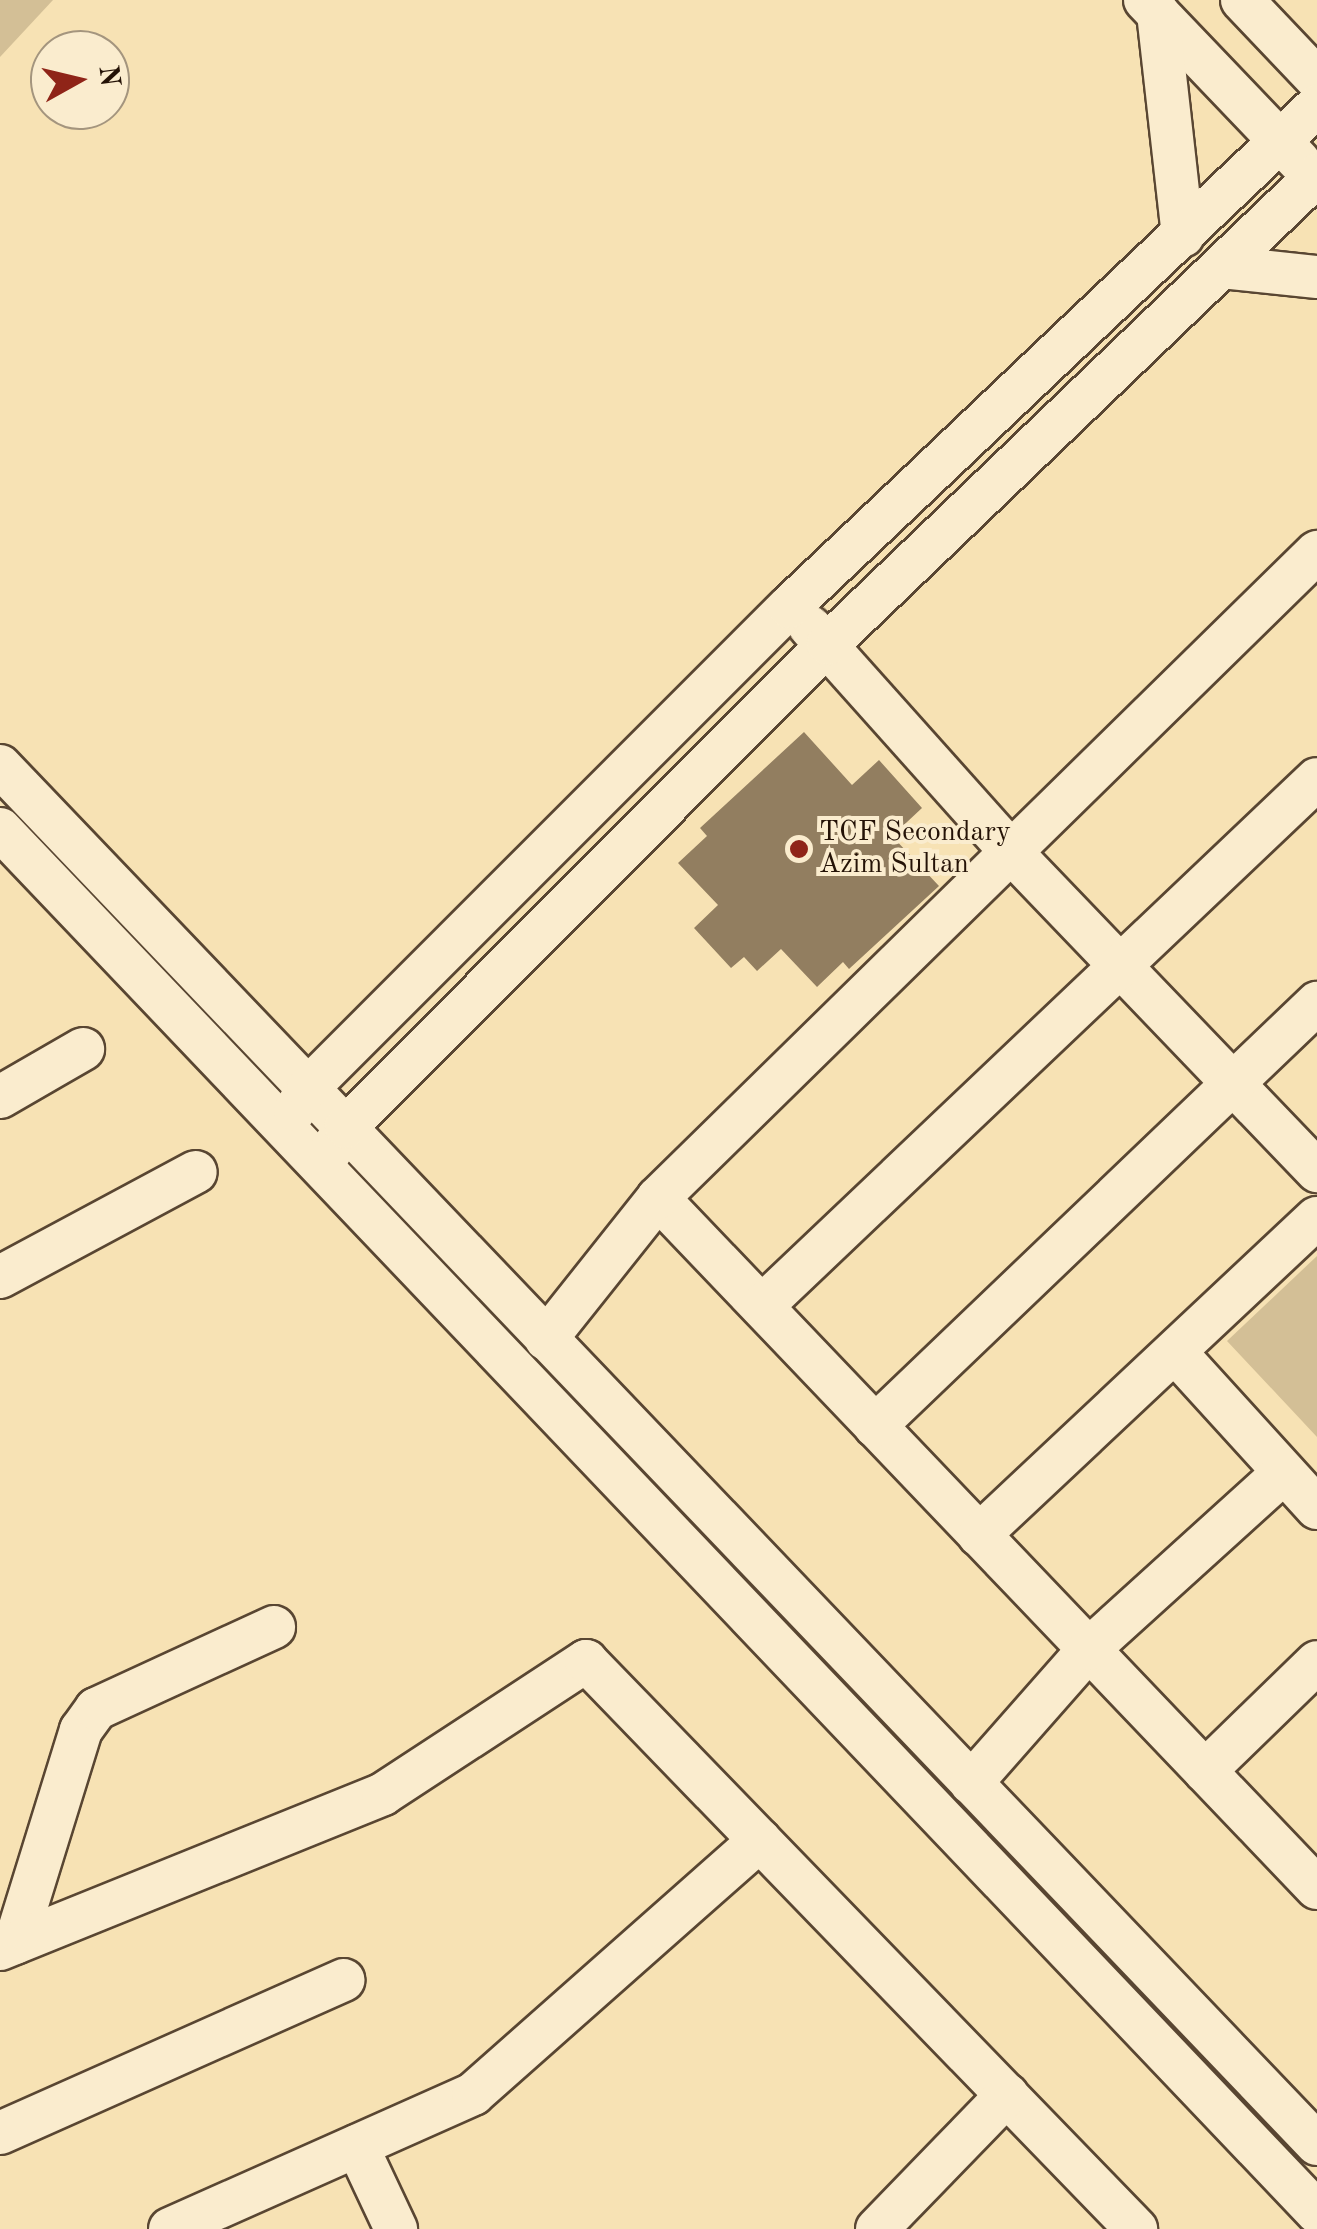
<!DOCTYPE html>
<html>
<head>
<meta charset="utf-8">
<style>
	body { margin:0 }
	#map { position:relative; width:1317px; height:2229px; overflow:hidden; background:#f7e2b4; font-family:"Old Standard TT",serif }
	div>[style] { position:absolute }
	.green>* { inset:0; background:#d3bf96 }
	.building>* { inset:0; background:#927e60 }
	.roads { filter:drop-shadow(2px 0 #594632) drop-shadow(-2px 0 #594632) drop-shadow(0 2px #594632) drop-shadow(0 -2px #594632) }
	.minor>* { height:42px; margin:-21px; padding:0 21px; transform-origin:21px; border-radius:21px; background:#faecce }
	.dots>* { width:28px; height:28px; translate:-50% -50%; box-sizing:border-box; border:5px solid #faecce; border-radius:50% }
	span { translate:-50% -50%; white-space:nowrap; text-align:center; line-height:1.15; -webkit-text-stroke:8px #faecce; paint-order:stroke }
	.poi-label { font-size:28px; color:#241206 }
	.left { translate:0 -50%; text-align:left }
	.north { position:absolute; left:30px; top:30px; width:100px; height:100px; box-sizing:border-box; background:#faecce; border:2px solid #a4957e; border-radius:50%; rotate:82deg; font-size:28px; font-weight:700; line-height:40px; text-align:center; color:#241206 }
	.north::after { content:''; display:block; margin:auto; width:35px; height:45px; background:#8f2418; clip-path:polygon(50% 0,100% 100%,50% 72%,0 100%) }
</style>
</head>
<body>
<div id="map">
	<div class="green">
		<div style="clip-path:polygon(0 0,53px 0,0 57px)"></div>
		<div style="clip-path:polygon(1317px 1256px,1317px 1437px,1227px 1341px)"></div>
	</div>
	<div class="building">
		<div style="clip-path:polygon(804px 732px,852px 785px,879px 760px,922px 808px,892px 836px,939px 886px,849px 969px,843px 962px,817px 987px,781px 949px,757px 971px,744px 957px,731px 968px,694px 928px,718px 905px,678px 863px,707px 836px,700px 828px)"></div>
	</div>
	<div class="roads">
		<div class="minor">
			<div style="left:1145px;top:0;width:223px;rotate:46.3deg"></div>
			<div style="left:1242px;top:0;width:109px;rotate:46.5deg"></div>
			<div style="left:1158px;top:13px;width:224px;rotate:83.6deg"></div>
			<div style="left:1222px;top:267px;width:96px;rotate:6deg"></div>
			<div style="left:810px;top:627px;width:303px;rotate:48.2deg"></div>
			<div style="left:1012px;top:853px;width:441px;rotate:46.2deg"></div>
			<div style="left:0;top:766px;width:1906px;rotate:46.3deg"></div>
			<div style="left:0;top:829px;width:1910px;rotate:46.4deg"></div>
			<div style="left:0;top:1097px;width:96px;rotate:-30deg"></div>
			<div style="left:295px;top:1110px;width:26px;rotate:-59deg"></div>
			<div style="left:308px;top:1088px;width:680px;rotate:-45deg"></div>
			<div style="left:789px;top:607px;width:728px;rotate:-43.5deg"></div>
			<div style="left:330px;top:1152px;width:30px;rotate:-57deg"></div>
			<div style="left:346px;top:1127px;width:682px;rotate:-45.06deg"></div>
			<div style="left:828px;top:644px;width:678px;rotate:-43.8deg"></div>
			<div style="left:658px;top:1198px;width:954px;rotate:46.32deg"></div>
			<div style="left:0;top:1277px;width:222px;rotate:-28.2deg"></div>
			<div style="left:762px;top:1306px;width:765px;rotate:-43.52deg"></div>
			<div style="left:546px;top:1339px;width:180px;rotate:-51.5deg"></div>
			<div style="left:658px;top:1198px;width:923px;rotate:-44.43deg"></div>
			<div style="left:1175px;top:1352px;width:211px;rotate:47.7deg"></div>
			<div style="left:875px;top:1426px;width:612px;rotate:-43.74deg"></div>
			<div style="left:979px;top:1535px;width:463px;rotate:-43.2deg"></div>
			<div style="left:1205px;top:1771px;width:156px;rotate:-44.2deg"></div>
			<div style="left:971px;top:1783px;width:179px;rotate:-48.6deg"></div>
			<div style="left:1089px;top:1649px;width:263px;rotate:-42.2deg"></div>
			<div style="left:15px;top:1943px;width:223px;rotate:-72.8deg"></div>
			<div style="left:81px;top:1730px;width:26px;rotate:-54deg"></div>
			<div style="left:96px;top:1709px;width:196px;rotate:-24.7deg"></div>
			<div style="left:0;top:1949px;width:413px;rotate:-22deg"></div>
			<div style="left:383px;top:1794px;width:243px;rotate:-33.2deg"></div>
			<div style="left:586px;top:1661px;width:791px;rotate:45.92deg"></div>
			<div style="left:0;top:2133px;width:376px;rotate:-24deg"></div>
			<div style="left:357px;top:2146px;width:92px;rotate:64.8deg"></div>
			<div style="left:170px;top:2229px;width:332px;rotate:-24deg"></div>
			<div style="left:473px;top:2094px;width:383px;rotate:-41.5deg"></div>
			<div style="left:877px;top:2229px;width:187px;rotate:-45.9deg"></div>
		</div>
	</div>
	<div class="dots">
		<div style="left:799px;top:849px;background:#8f2418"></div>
	</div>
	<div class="poi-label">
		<span class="left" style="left:819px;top:849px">TCF Secondary<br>Azim Sultan</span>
	</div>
	<div class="north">N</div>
</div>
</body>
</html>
